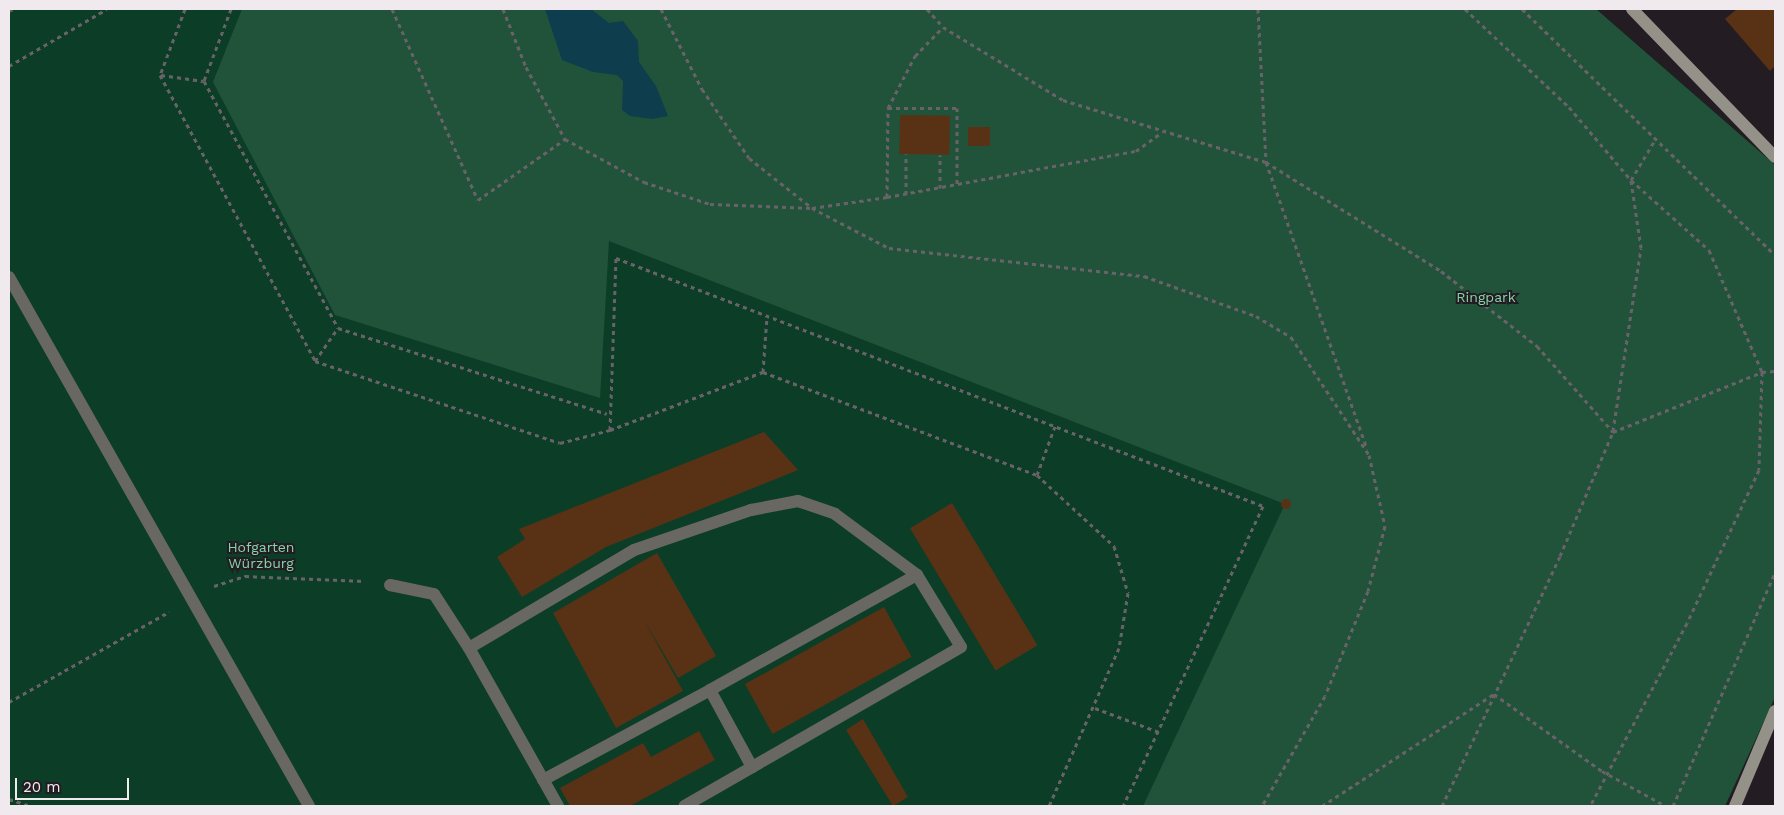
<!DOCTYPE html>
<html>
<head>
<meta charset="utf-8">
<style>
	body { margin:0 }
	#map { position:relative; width:1784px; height:815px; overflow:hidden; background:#231c23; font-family:"Work Sans",sans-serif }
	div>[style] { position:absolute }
	.green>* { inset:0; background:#0c3d27 }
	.forest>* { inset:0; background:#21533a }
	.water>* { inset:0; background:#0e3d4d }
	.building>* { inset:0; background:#593216; transform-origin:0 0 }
	.round { border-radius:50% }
	.path>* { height:3px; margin-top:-1.5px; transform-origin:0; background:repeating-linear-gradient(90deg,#696269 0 4px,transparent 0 8px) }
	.service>* { height:12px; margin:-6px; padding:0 6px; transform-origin:6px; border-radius:6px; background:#696762 }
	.secondary>* { height:12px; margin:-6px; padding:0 6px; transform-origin:6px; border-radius:6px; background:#949189 }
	span { translate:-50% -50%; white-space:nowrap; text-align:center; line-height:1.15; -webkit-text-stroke:4px #231c23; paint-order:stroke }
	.park-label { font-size:14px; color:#86d5a9 }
	.frame { position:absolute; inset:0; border:10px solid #f0eaef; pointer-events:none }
	.scale { position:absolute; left:15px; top:778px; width:114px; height:22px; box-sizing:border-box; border:2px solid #f0eaef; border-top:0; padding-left:6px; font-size:15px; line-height:18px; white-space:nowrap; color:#f0eaef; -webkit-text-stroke:4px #231c23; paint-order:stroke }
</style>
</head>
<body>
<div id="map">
	<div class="green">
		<div style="clip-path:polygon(9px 9px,1596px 9px,1775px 165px,1775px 697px,1725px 806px,9px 806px)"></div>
	</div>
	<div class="forest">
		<div style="clip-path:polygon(242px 9px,1596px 9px,1775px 165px,1775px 697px,1725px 806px,1143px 806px,1285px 504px,609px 241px,600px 398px,335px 315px,213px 82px)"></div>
	</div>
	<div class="water">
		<div style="clip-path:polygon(545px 9px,591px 9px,609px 23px,623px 21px,638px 41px,639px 62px,656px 86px,668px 116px,652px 119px,630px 116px,622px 110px,623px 81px,617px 75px,593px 72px,562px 60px)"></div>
	</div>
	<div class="building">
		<div style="clip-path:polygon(1737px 9px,1775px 9px,1775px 66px,1770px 71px,1725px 19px)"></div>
		<div style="left:900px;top:115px;width:50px;height:39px;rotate:1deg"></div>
		<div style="left:968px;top:127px;width:22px;height:19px"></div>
		<div style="clip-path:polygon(764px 432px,798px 470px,606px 547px,522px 597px,497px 557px,525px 539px,519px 529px)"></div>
		<div class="round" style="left:1281px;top:499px;width:10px;height:10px"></div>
		<div style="left:952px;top:503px;width:166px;height:49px;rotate:59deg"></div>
		<div style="clip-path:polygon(657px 553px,716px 656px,678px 678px,643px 618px,683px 691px,616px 728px,553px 613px)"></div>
		<div style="left:884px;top:607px;width:57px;height:159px;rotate:61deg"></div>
		<div style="clip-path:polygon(863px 719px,908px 797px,893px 806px,846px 730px)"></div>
		<div style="clip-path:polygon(699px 731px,715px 760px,630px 806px,570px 806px,560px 788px,643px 743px,651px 757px)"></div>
	</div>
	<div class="path">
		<div style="left:185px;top:9px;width:71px;rotate:110.7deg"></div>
		<div style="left:160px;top:75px;width:325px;rotate:61.5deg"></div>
		<div style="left:315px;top:361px;width:258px;rotate:18.5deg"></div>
		<div style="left:560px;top:443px;width:52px;rotate:-14.6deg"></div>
		<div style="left:610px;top:430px;width:164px;rotate:-20.8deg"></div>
		<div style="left:763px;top:372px;width:293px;rotate:20.6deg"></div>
		<div style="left:1037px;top:475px;width:105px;rotate:42.7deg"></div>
		<div style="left:1114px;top:546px;width:49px;rotate:73.4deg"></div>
		<div style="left:1128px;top:593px;width:56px;rotate:99.3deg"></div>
		<div style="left:1119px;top:648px;width:173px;rotate:113.9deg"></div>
		<div style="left:231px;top:9px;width:77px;rotate:110.6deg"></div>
		<div style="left:204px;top:81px;width:281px;rotate:61.5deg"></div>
		<div style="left:338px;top:328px;width:282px;rotate:17.7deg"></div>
		<div style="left:392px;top:9px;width:209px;rotate:65.8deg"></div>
		<div style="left:478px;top:200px;width:106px;rotate:-35deg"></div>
		<div style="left:503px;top:9px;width:62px;rotate:68.4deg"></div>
		<div style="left:526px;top:67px;width:82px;rotate:61.6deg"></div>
		<div style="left:565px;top:139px;width:90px;rotate:28.6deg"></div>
		<div style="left:644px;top:182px;width:70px;rotate:18.4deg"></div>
		<div style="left:710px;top:204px;width:102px;rotate:2.2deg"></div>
		<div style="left:812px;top:208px;width:76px;rotate:-8.3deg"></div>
		<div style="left:887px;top:197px;width:253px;rotate:-10.5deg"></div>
		<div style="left:1136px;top:151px;width:32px;rotate:-36deg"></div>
		<div style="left:661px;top:9px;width:90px;rotate:62.9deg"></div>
		<div style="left:702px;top:89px;width:83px;rotate:55.7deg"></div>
		<div style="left:749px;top:158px;width:80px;rotate:38.4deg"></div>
		<div style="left:812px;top:208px;width:87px;rotate:27.5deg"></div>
		<div style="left:889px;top:248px;width:257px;rotate:6.3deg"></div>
		<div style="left:1144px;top:276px;width:119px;rotate:19.7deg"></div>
		<div style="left:1256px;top:316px;width:41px;rotate:31deg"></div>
		<div style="left:1291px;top:337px;width:141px;rotate:56.5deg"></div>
		<div style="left:1369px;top:455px;width:73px;rotate:77.3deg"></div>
		<div style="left:1385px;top:526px;width:67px;rotate:104.7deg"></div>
		<div style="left:1368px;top:591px;width:113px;rotate:112.3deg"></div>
		<div style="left:1325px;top:696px;width:127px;rotate:119.8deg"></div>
		<div style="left:927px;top:9px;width:24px;rotate:48deg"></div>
		<div style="left:943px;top:27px;width:140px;rotate:31.3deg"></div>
		<div style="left:1063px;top:100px;width:212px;rotate:17deg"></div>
		<div style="left:1266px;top:162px;width:206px;rotate:31.9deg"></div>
		<div style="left:1441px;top:271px;width:122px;rotate:38deg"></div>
		<div style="left:1537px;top:346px;width:115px;rotate:48.5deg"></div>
		<div style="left:1258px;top:9px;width:153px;rotate:87deg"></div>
		<div style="left:1266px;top:162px;width:304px;rotate:70.6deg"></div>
		<div style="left:1465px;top:9px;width:143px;rotate:43.3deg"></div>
		<div style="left:1569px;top:107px;width:96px;rotate:49.7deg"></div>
		<div style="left:1631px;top:180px;width:105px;rotate:41.9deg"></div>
		<div style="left:1709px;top:250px;width:133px;rotate:66.5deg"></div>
		<div style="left:1762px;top:372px;width:98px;rotate:91.8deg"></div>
		<div style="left:1759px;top:470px;width:169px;rotate:115.2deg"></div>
		<div style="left:1687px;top:623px;width:207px;rotate:117.9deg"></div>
		<div style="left:1522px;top:9px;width:353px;rotate:44.2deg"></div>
		<div style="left:9px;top:11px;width:4px;rotate:-27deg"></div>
		<div style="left:9px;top:66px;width:113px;rotate:-30.2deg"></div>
		<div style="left:161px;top:75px;width:43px;rotate:7.9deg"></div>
		<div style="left:888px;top:108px;width:59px;rotate:-62.6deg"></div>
		<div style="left:915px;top:56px;width:40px;rotate:-46deg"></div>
		<div style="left:940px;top:188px;width:33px;rotate:-90deg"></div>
		<div style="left:906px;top:194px;width:40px;rotate:-90deg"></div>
		<div style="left:887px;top:197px;width:89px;rotate:-89.4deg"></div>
		<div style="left:888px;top:108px;width:69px"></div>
		<div style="left:957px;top:108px;width:78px;rotate:90deg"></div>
		<div style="left:315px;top:361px;width:40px;rotate:-55.1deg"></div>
		<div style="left:763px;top:372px;width:56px;rotate:-85.9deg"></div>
		<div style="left:610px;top:430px;width:172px;rotate:-88deg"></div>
		<div style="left:616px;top:258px;width:693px;rotate:20.97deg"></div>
		<div style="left:1263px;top:506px;width:331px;rotate:115deg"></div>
		<div style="left:1613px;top:431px;width:185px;rotate:-81.3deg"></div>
		<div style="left:1641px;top:248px;width:69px;rotate:-98.4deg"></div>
		<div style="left:1631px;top:180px;width:49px;rotate:-59.2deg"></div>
		<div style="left:1037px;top:475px;width:52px;rotate:-69.8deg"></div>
		<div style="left:214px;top:586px;width:33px;rotate:-18deg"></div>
		<div style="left:245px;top:576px;width:120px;rotate:2.4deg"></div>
		<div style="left:9px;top:702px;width:184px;rotate:-29.4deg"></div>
		<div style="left:1095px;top:708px;width:68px;rotate:20.6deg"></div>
		<div style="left:9px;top:799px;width:22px;rotate:18deg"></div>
		<div style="left:1322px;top:806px;width:205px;rotate:-33.1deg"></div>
		<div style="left:1494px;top:694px;width:133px;rotate:35.5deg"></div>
		<div style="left:1602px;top:771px;width:73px;rotate:28.7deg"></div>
		<div style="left:1442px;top:806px;width:276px;rotate:-64.7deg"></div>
		<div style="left:1560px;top:556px;width:135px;rotate:-66.9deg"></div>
		<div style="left:1613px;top:432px;width:161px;rotate:-21.9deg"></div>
		<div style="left:1762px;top:372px;width:13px;rotate:-4deg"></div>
		<div style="left:1673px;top:806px;width:254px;rotate:-66.4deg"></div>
	</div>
	<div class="service">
		<div style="left:9px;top:277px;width:608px;rotate:60.44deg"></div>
		<div style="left:390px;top:585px;width:45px;rotate:11.6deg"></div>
		<div style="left:434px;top:594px;width:64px;rotate:57.1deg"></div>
		<div style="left:710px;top:690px;width:237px;rotate:-29.1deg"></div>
		<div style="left:543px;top:780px;width:190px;rotate:-28.3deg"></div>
		<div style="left:710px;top:690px;width:88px;rotate:61.4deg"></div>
		<div style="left:558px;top:806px;width:181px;rotate:-119.4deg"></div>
		<div style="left:469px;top:648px;width:192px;rotate:-30.7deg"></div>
		<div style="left:634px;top:550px;width:124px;rotate:-18.9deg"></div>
		<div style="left:751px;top:510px;width:48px;rotate:-10.8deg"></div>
		<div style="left:798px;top:501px;width:39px;rotate:19deg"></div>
		<div style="left:835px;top:514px;width:102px;rotate:36.6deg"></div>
		<div style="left:917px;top:575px;width:84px;rotate:58.6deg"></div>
		<div style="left:961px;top:647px;width:319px;rotate:150.1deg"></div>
	</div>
	<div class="secondary">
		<div style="left:1632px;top:9px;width:206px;rotate:46deg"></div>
		<div style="left:1735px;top:806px;width:103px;rotate:-67.2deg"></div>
	</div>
	<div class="park-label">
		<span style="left:1486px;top:297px">Ringpark</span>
		<span style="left:261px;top:555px">Hofgarten<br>Würzburg</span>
	</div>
	<div class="frame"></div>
	<div class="scale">20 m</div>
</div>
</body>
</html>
